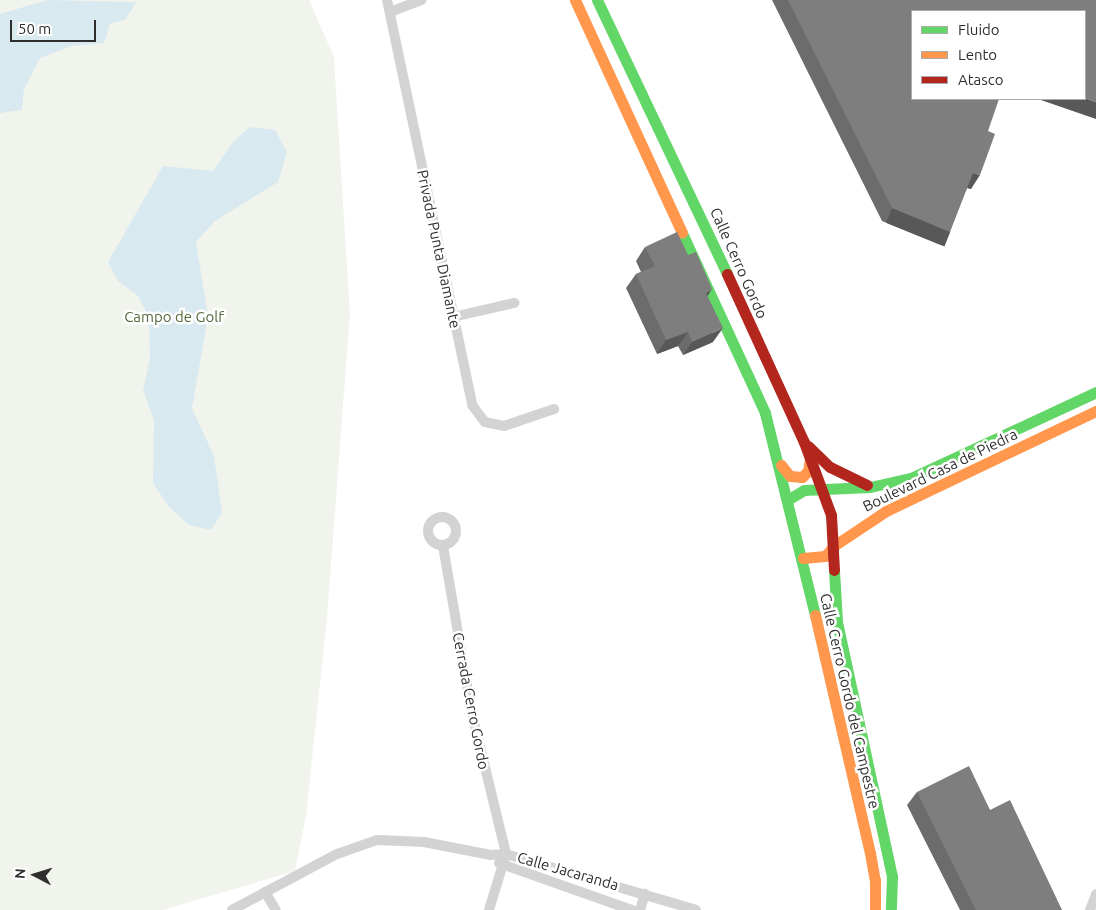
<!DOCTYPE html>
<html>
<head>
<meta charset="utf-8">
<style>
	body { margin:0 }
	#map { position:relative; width:1096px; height:910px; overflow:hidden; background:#fff; font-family:Ubuntu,sans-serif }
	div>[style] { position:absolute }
	.green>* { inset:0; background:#f1f4ec }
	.water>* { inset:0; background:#d9e9f0 }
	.street>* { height:10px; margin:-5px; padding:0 5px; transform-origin:5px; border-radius:5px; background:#d3d3d3 }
	.street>.ring { margin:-5px; padding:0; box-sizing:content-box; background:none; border:10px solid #d3d3d3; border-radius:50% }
	.fast>* { height:11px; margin:-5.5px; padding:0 5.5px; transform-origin:5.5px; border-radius:5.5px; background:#63d668 }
	.slow>* { height:11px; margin:-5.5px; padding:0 5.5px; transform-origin:5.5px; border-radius:5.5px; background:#ff974d }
	.jam>* { height:11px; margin:-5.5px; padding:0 5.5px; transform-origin:5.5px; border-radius:5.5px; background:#b3261e }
	.wall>* { inset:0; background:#6c6c6c }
	.shaded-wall>* { inset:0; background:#585858; transform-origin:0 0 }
	.building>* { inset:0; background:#7e7e7e }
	span { translate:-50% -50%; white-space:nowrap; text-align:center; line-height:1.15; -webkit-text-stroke:5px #fff; paint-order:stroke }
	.street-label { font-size:15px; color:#2e2e2e }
	.park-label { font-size:15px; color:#54683d }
	.legend { position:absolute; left:911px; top:10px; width:175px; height:90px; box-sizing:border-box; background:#fff; border:1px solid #ababab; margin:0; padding:6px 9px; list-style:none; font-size:15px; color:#2e2e2e }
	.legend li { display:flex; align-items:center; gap:10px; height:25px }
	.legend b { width:25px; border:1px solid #ababab }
	.north { position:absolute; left:10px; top:850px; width:50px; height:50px; -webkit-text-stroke:4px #fff; paint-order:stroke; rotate:275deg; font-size:14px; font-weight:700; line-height:20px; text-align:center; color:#2e2e2e }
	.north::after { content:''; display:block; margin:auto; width:18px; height:22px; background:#2e2e2e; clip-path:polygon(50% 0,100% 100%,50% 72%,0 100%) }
	.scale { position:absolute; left:10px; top:20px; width:86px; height:22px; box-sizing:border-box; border:2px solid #2e2e2e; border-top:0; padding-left:6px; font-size:15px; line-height:18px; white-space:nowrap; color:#2e2e2e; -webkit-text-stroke:4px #fff; paint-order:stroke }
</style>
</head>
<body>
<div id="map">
	<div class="green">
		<div style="clip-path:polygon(0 0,309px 0,334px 57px,350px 313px,327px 618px,306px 816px,295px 871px,163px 910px,0 910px)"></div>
	</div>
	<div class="water">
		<div style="clip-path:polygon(47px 0,136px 2px,126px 19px,110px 24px,104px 43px,72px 46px,40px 58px,24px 89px,22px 110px,0 113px,0 14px)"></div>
		<div style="clip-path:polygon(250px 127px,275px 130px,287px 152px,278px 182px,215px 221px,196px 242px,208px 316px,192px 408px,214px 456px,222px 513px,211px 530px,189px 525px,169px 507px,153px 483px,154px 420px,143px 390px,150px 359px,149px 318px,138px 296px,118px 281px,108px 262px,163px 166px,213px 171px,233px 142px)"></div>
	</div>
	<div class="street">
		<div style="left:387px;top:0;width:414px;rotate:78.1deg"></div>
		<div style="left:472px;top:405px;width:21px;rotate:53deg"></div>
		<div style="left:485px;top:422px;width:19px;rotate:12deg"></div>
		<div style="left:504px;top:426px;width:53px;rotate:-18.8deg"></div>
		<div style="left:390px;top:12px;width:34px;rotate:-21deg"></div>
		<div style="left:453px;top:317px;width:63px;rotate:-12.9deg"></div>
		<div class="ring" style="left:428px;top:517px;width:18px;height:18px"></div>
		<div style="left:443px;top:546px;width:170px;rotate:80.2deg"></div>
		<div style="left:472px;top:714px;width:144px;rotate:76.3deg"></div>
		<div style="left:506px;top:854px;width:59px;rotate:106.9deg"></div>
		<div style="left:499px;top:863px;width:141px;rotate:19.5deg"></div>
		<div style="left:265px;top:892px;width:21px;rotate:59deg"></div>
		<div style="left:232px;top:910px;width:119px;rotate:-28.1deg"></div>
		<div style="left:337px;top:854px;width:42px;rotate:-19.3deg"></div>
		<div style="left:377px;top:840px;width:47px;rotate:2.4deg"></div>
		<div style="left:424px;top:842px;width:68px;rotate:11deg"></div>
		<div style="left:491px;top:855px;width:15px;rotate:-4deg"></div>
		<div style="left:506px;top:854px;width:198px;rotate:16.4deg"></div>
		<div style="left:640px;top:910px;width:17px;rotate:-73deg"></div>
		<div style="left:1090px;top:910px;width:17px;rotate:-69deg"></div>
	</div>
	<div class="fast">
		<div style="left:597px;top:0;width:303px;rotate:64.6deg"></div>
		<div style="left:682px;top:233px;width:198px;rotate:65.2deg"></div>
		<div style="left:765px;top:413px;width:208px;rotate:76.1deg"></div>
		<div style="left:789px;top:499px;width:17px;rotate:-31deg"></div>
		<div style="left:804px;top:490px;width:66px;rotate:-2.6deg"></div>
		<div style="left:870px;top:487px;width:42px;rotate:-12.4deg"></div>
		<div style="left:911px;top:478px;width:204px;rotate:-24.9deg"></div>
		<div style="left:834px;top:570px;width:52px;rotate:86.7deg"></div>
		<div style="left:837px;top:622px;width:260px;rotate:77.8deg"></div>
		<div style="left:892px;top:876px;width:34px;rotate:92deg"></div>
	</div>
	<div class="slow">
		<div style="left:575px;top:0;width:256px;rotate:65.3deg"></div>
		<div style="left:781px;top:465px;width:14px;rotate:51deg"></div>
		<div style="left:790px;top:476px;width:12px;rotate:5deg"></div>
		<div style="left:802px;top:477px;width:8px;rotate:-45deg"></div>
		<div style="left:808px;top:471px;width:13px;rotate:-81deg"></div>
		<div style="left:803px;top:558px;width:22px;rotate:-5deg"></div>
		<div style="left:825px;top:556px;width:15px;rotate:-48deg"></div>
		<div style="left:835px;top:545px;width:61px;rotate:-33.7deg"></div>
		<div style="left:886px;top:511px;width:233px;rotate:-25.5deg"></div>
		<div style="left:815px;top:615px;width:244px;rotate:77deg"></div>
		<div style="left:870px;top:853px;width:27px;rotate:80deg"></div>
		<div style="left:875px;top:880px;width:30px;rotate:90deg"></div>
	</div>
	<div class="jam">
		<div style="left:727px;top:274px;width:185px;rotate:65.4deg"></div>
		<div style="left:804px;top:442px;width:78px;rotate:69.7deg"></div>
		<div style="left:831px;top:515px;width:55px;rotate:86.9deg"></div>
		<div style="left:808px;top:446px;width:30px;rotate:44deg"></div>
		<div style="left:830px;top:467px;width:41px;rotate:25.9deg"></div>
	</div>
	<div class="wall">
		<div style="clip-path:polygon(772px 0,1096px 0,912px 11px,988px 131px,971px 189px,967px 188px,941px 245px,882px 221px)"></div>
		<div style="clip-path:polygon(645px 247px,707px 296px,713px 342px,683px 355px,678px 346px,657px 354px,626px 288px,636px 274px,641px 272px,636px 261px)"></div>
		<div style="clip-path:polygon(917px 792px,990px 810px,1062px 910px,960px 910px,907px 805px)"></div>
	</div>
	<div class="shaded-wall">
		<div style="clip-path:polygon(1085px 98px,1096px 102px,1096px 119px,1038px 99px)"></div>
		<div style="clip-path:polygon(973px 173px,980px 175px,971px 189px,964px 187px)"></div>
		<div style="left:892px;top:208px;width:63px;height:16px;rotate:22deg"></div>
		<div style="clip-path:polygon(712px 289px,703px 303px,706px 293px)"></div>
		<div style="clip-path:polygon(723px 328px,713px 342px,683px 355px,692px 342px)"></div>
		<div style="clip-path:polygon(688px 332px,678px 346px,657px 354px,666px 340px)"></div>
	</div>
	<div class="building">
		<div style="clip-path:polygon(788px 0,1096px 0,1096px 102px,1085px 98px,1085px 11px,912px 11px,912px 99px,999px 99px,988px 131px,995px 134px,980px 175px,973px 173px,950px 232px,892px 208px)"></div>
		<div style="clip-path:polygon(677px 232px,688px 255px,696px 252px,712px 289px,706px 293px,723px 328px,692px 342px,688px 332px,666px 340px,636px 274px,655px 266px,645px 247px)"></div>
		<div style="clip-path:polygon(969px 766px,990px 810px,1010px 800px,1062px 910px,976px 910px,917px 792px)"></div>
	</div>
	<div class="street-label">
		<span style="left:439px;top:249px;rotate:78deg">Privada Punta Diamante</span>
		<span style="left:739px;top:263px;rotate:66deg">Calle Cerro Gordo</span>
		<span style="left:940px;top:470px;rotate:-26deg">Boulevard Casa de Piedra</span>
		<span style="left:471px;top:701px;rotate:79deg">Cerrada Cerro Gordo</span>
		<span style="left:850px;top:701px;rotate:77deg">Calle Cerro Gordo del Campestre</span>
		<span style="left:568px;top:871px;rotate:16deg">Calle Jacaranda</span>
	</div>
	<div class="park-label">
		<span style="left:174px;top:317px">Campo de Golf</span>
	</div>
	<ul class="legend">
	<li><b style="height:6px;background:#63d668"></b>Fluido</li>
	<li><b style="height:6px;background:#ff974d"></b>Lento</li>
	<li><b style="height:6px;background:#b3261e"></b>Atasco</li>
	</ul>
	<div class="north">N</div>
	<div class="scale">50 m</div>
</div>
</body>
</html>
